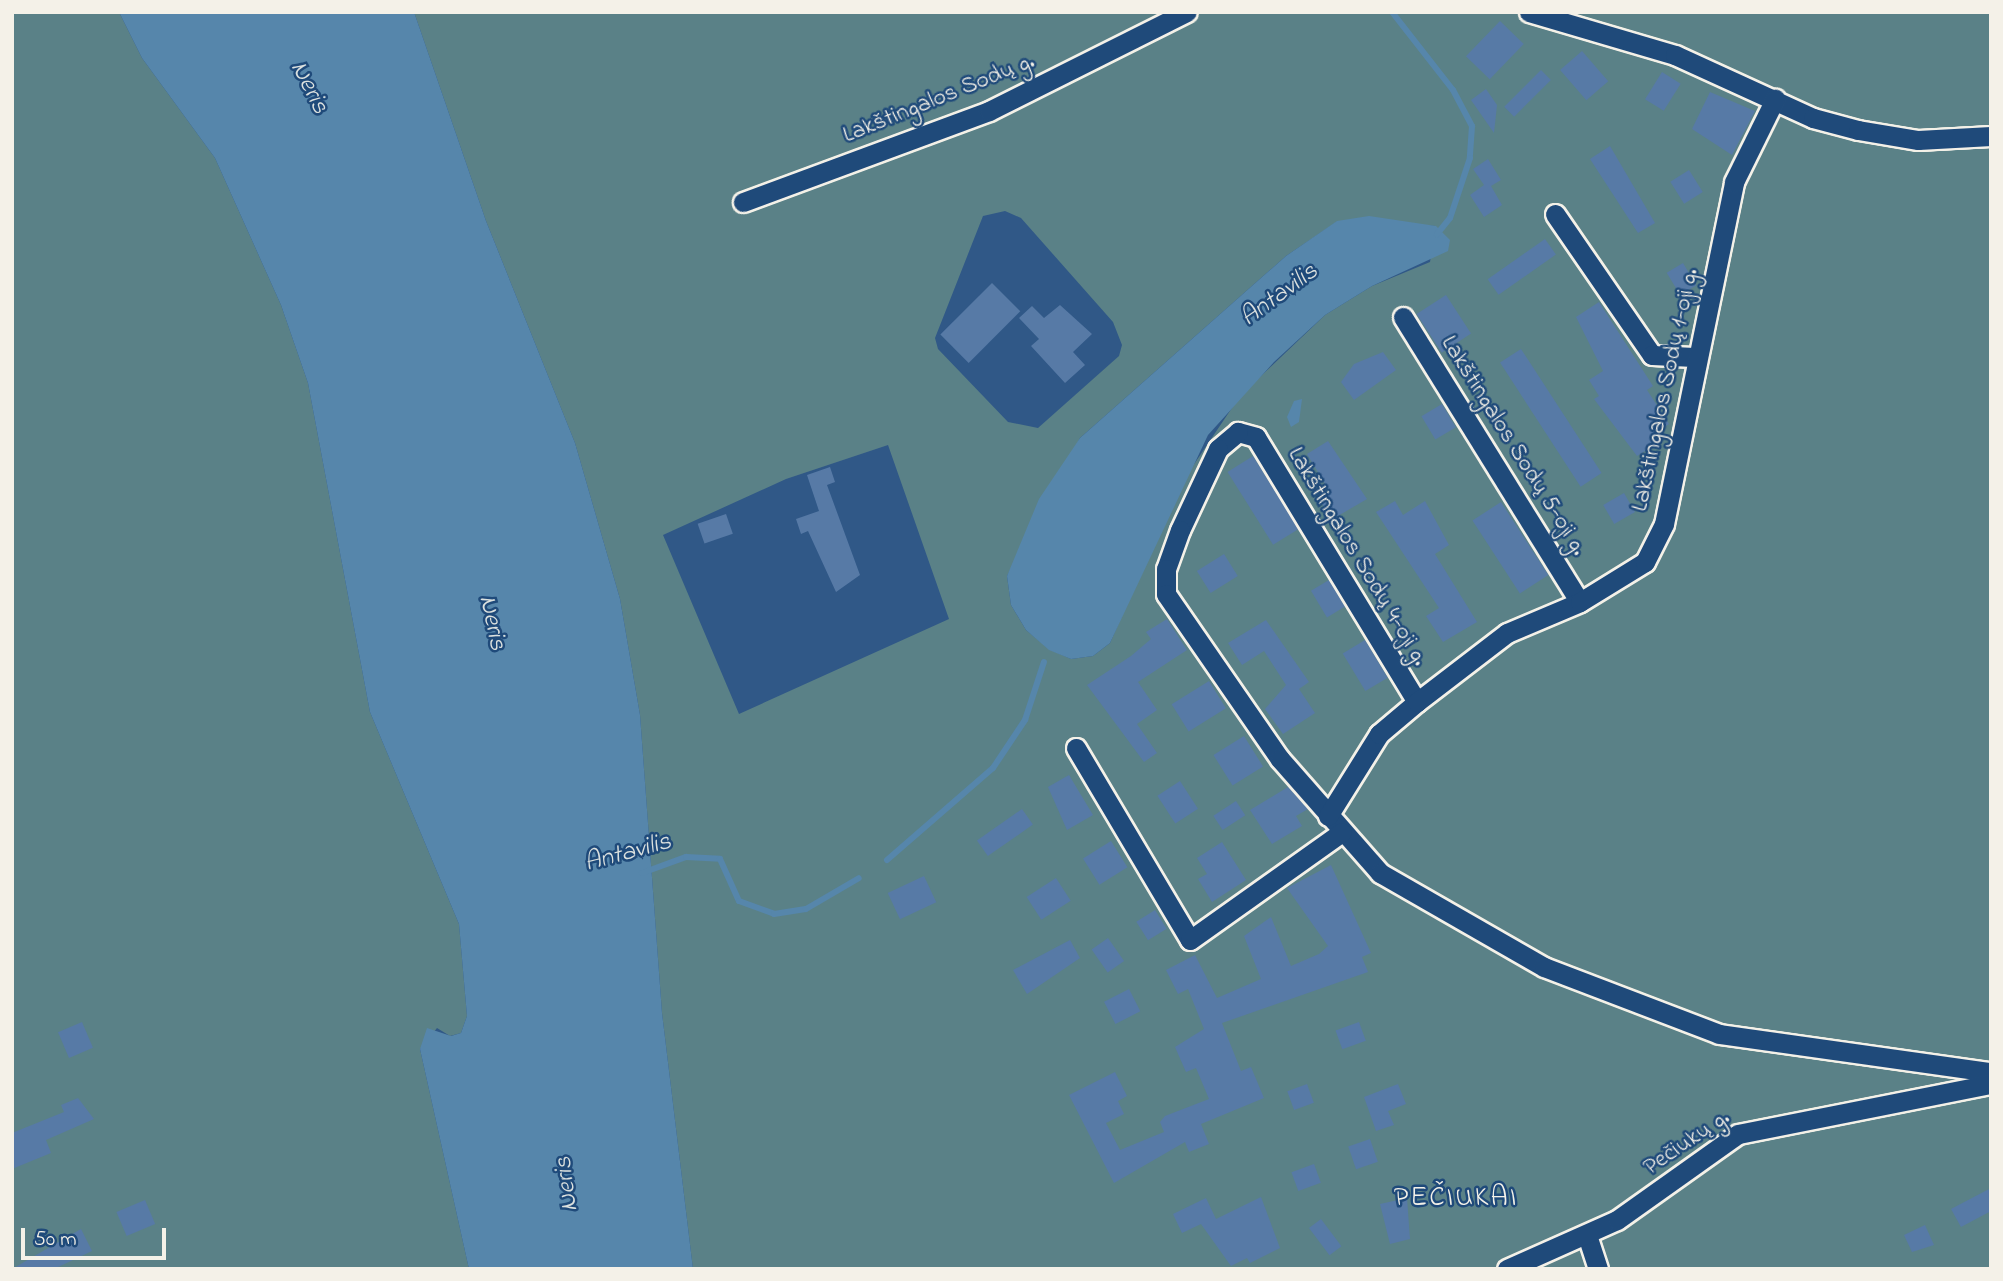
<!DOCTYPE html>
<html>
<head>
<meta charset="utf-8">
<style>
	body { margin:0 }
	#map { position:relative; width:2003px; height:1281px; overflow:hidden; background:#305887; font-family:"Indie Flower",sans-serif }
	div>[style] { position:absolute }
	.green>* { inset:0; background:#5a8187 }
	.water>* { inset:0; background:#5686ab }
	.stream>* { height:6px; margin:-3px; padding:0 3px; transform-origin:3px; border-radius:3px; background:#5686ab }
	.building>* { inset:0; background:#577aa6; transform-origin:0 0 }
	.roads { filter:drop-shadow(2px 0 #f4f1e8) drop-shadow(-2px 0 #f4f1e8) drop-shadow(0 2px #f4f1e8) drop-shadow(0 -2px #f4f1e8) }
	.street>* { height:19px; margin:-9.5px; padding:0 9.5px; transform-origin:9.5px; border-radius:9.5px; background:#1f4a7a }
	span { translate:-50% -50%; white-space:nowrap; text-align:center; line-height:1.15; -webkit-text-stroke:5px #1f4a7a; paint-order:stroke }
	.street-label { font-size:24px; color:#f4f1e8 }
	.water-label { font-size:26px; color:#dce1df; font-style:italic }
	.quarter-label { font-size:28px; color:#f4f1e8; letter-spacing:2px }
	.frame { position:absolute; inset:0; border:14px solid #f4f1e8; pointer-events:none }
	.scale { position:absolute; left:21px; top:1228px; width:145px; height:32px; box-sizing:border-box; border:4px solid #f4f1e8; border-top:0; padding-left:9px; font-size:21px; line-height:24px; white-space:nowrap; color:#f4f1e8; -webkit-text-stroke:5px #1f4a7a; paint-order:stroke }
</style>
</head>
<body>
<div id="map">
	<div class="green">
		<div style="clip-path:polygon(12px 12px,119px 12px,142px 58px,215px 158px,281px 305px,308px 383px,370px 712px,459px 924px,467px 1016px,461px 1033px,450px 1036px,437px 1028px,420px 1049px,469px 1269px,12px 1269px)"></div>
		<div style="clip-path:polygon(evenodd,414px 12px,1991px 12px,1991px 1269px,693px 1269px,662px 1013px,640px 715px,620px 599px,575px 443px,486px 221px,414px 12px,1005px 211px,1021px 218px,1113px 322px,1122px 345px,1119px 356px,1038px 428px,1008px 422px,938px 349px,935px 338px,983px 216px,1005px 211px,414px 12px,1338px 221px,1436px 226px,1430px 262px,1372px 286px,1325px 315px,1240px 396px,1180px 485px,1110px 643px,1093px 656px,1071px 659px,1049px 649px,1026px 630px,1011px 605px,1007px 576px,1080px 438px,1286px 256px,1338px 221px,414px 12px,888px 445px,949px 619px,739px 714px,663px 535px,786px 479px,888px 445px)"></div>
	</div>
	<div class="water">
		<div style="clip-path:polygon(119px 12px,414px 12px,486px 221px,575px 443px,620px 599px,640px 715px,662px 1013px,693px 1269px,469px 1269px,420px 1049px,427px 1028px,451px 1036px,461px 1033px,467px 1016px,459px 924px,370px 712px,308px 383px,281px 305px,215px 158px,142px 58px)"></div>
		<div style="clip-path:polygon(1369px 216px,1436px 226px,1450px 240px,1448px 251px,1372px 286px,1325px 315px,1274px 362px,1208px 435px,1110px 643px,1093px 656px,1071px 659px,1049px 650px,1026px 630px,1011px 605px,1007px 576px,1039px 499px,1080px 438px,1286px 256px,1337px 221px)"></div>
		<div style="clip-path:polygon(1302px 399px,1299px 422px,1291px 427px,1287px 417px,1294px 401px)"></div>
	</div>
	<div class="stream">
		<div style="left:1392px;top:12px;width:99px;rotate:52deg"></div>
		<div style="left:1453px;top:90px;width:41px;rotate:62.2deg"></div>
		<div style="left:1472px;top:126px;width:32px;rotate:94deg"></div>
		<div style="left:1470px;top:158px;width:63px;rotate:108.4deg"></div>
		<div style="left:1450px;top:218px;width:21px;rotate:129deg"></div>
		<div style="left:887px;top:860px;width:140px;rotate:-41deg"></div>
		<div style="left:993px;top:768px;width:58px;rotate:-56.3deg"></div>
		<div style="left:1025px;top:720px;width:61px;rotate:-71.9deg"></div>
		<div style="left:642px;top:873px;width:47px;rotate:-20deg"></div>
		<div style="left:686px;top:857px;width:34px;rotate:3deg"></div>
		<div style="left:720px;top:859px;width:46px;rotate:65.7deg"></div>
		<div style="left:739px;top:901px;width:37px;rotate:20deg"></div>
		<div style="left:774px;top:914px;width:32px;rotate:-9deg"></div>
		<div style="left:806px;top:909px;width:61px;rotate:-30.3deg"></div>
	</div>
	<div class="building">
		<div style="left:1500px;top:21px;width:33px;height:49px;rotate:44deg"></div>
		<div style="left:1582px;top:51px;width:40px;height:29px;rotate:49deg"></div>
		<div style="left:1541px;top:70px;width:14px;height:52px;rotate:45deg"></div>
		<div style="left:1662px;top:72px;width:22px;height:32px;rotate:32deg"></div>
		<div style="clip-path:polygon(1486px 89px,1497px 105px,1494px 133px,1471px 100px)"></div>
		<div style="clip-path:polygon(1710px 92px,1755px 111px,1732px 155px,1692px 129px)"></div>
		<div style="clip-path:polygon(1610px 146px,1655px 223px,1638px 233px,1590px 159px)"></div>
		<div style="clip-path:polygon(1488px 159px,1501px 180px,1491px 186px,1502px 205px,1484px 217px,1470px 195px,1484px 185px,1473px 169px)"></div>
		<div style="left:1689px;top:170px;width:26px;height:22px;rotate:58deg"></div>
		<div style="left:1545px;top:239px;width:19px;height:70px;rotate:55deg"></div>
		<div style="left:1683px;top:263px;width:26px;height:19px;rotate:59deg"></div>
		<div style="left:992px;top:283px;width:40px;height:73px;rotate:45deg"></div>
		<div style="left:1446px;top:295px;width:46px;height:35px;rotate:57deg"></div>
		<div style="clip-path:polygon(1599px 302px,1653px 386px,1647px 390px,1669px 424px,1655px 433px,1660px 442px,1637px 456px,1594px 399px,1599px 396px,1589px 380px,1603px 371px,1576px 317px)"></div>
		<div style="clip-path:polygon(1060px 305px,1092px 334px,1073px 352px,1085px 365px,1065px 383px,1031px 346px,1039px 339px,1019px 318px,1032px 306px,1044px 318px)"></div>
		<div style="left:1521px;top:349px;width:148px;height:25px;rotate:57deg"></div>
		<div style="clip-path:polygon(1383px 352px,1396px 370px,1354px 400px,1341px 382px,1354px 364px)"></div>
		<div style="left:1442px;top:404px;width:27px;height:24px;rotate:59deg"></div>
		<div style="clip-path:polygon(1328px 441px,1367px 499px,1331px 520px,1319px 498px,1330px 492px,1307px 454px)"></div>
		<div style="left:1253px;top:456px;width:86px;height:30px;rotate:58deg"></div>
		<div style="clip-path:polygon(830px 467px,835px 482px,827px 485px,860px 575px,836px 592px,808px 531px,801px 534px,796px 519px,819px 511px,807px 475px)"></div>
		<div style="left:1624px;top:493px;width:22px;height:24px;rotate:60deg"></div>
		<div style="clip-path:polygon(1395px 501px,1403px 515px,1425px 501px,1449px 545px,1435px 554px,1477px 622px,1443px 642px,1426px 616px,1439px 608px,1376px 512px)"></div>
		<div style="left:1501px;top:502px;width:87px;height:34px;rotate:57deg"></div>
		<div style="left:726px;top:514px;width:21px;height:30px;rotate:71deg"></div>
		<div style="left:1224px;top:554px;width:26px;height:32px;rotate:58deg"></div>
		<div style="left:1329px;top:580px;width:31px;height:21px;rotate:59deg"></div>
		<div style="clip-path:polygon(1167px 619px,1187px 650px,1138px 682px,1157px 710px,1137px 724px,1157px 753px,1144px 762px,1087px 685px,1131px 656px,1151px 639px,1146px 632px)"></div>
		<div style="clip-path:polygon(1266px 620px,1309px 682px,1299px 689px,1315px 713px,1283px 734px,1265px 709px,1286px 685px,1264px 651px,1242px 665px,1228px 643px)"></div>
		<div style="left:1365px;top:640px;width:44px;height:26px;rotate:59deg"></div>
		<div style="left:1209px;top:681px;width:32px;height:44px;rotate:58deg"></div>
		<div style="left:1244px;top:736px;width:36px;height:36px;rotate:58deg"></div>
		<div style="clip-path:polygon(1069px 775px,1093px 815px,1067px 830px,1048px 787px)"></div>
		<div style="left:1180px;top:781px;width:33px;height:27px;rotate:57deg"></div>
		<div style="clip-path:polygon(1288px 787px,1308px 809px,1296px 816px,1302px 826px,1272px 844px,1250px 810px)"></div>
		<div style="left:1236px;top:801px;width:17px;height:27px;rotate:57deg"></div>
		<div style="left:1022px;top:809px;width:19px;height:55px;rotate:55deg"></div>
		<div style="left:1111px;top:841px;width:31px;height:33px;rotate:58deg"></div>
		<div style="clip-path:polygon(1222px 842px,1246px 880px,1212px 902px,1198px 879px,1207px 874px,1197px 858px)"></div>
		<div style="clip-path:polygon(1331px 865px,1371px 953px,1362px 957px,1368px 972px,1222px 1023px,1241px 1071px,1251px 1067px,1264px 1098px,1201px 1124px,1209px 1144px,1189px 1152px,1185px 1142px,1114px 1183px,1069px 1095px,1115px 1072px,1127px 1096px,1118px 1101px,1124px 1114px,1106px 1123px,1120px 1150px,1164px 1132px,1160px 1122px,1165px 1116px,1209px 1099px,1196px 1068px,1186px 1072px,1175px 1047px,1204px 1029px,1188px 989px,1178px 994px,1166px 970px,1195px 955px,1217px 998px,1261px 979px,1244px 936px,1271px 917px,1291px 966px,1319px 954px,1328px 946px,1287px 888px)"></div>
		<div style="left:924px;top:876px;width:29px;height:40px;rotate:65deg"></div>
		<div style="left:1056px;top:878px;width:27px;height:35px;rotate:57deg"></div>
		<div style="left:1155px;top:910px;width:22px;height:22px;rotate:58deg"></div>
		<div style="left:1108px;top:938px;width:28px;height:20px;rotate:55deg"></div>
		<div style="clip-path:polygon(1070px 940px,1080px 958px,1027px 994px,1013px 970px)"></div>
		<div style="left:1129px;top:989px;width:25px;height:28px;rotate:63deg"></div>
		<div style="left:82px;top:1022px;width:28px;height:26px;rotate:67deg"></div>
		<div style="left:1359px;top:1022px;width:20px;height:25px;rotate:70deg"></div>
		<div style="left:1307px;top:1084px;width:20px;height:21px;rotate:70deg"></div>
		<div style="clip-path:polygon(1398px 1084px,1406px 1104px,1388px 1111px,1394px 1125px,1376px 1131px,1364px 1097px)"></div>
		<div style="clip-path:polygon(78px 1098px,94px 1119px,46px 1140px,51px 1153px,12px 1169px,12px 1133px,64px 1112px,61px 1105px)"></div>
		<div style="left:1370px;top:1139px;width:24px;height:23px;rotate:71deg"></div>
		<div style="left:1314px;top:1164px;width:20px;height:24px;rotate:70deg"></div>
		<div style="clip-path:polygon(1991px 1188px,1991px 1211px,1961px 1227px,1951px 1209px)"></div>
		<div style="clip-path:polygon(1261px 1197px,1280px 1248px,1250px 1263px,1247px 1258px,1231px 1266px,1201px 1224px,1182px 1233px,1173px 1214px,1206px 1198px,1216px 1219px)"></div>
		<div style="clip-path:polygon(1407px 1198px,1410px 1239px,1390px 1244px,1380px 1204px)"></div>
		<div style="left:145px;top:1200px;width:26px;height:31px;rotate:67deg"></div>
		<div style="left:1321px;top:1219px;width:34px;height:15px;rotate:53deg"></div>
		<div style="clip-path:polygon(1925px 1225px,1934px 1245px,1912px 1252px,1904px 1235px)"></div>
		<div style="clip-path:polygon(81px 1229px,92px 1251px,54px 1269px,12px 1269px)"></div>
	</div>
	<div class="roads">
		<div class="street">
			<div style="left:1529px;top:12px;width:152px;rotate:16.4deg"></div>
			<div style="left:1675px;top:55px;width:152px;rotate:24.5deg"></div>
			<div style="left:1813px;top:118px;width:47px;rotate:14.9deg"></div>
			<div style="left:1858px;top:130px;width:61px;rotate:9.5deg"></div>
			<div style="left:1918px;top:140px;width:73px;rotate:-3.1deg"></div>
			<div style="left:743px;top:202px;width:262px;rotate:-20.3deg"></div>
			<div style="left:989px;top:111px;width:221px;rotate:-26.6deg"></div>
			<div style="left:1555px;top:214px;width:171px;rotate:55.5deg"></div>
			<div style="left:1652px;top:355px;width:42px;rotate:2.7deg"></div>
			<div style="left:1403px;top:317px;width:335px;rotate:58.2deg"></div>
			<div style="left:1417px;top:702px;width:310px;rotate:-121.3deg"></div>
			<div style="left:1256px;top:437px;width:19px;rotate:-164deg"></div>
			<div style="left:1238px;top:432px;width:26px;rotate:140deg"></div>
			<div style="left:1218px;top:449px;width:89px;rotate:115.1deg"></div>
			<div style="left:1180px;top:530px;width:41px;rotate:109.7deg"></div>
			<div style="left:1166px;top:569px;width:25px;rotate:90deg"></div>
			<div style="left:1166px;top:594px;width:201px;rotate:55.4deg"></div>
			<div style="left:1280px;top:759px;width:152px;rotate:48.7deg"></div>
			<div style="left:1380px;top:873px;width:189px;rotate:29.8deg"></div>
			<div style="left:1544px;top:967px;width:187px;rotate:20.9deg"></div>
			<div style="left:1719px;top:1034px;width:275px;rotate:8deg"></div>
			<div style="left:1076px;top:748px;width:223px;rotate:59.3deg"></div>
			<div style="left:1190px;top:940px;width:186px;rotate:-35.4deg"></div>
			<div style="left:1328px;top:816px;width:97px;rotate:-58.1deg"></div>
			<div style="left:1379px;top:734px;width:50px;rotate:-40.1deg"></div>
			<div style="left:1417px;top:702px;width:113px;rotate:-37.5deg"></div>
			<div style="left:1507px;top:633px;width:79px;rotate:-23deg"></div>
			<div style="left:1580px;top:602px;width:76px;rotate:-31.6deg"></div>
			<div style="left:1645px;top:562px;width:42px;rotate:-63.4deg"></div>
			<div style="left:1664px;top:524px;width:349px;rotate:-78.4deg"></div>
			<div style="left:1734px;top:182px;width:93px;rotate:-63.7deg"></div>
			<div style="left:1587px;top:1235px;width:36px;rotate:72deg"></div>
			<div style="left:1507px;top:1269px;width:120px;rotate:-24deg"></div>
			<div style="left:1617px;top:1220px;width:148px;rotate:-35.4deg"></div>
			<div style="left:1738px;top:1134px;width:258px;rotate:-11.2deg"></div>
		</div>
	</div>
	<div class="street-label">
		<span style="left:939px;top:99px;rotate:-22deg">Lakštingalos Sodų g.</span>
		<span style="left:1666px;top:390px;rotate:-78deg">Lakštingalos Sodų 1-oji g.</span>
		<span style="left:1513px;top:446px;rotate:58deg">Lakštingalos Sodų 5-oji g.</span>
		<span style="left:1357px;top:557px;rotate:59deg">Lakštingalos Sodų 4-oji g.</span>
		<span style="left:1687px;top:1143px;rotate:-34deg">Pečiukų g.</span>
	</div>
	<div class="water-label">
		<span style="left:308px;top:88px;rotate:63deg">Neris</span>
		<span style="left:1280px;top:296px;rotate:-36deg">Antavilis</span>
		<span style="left:491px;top:623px;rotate:78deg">Neris</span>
		<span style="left:628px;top:854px;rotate:-15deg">Antavilis</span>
		<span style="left:568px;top:1184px;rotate:-97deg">Neris</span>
	</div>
	<div class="quarter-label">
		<span style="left:1456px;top:1199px">PEČIUKAI</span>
	</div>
	<div class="frame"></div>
	<div class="scale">50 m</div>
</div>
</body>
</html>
